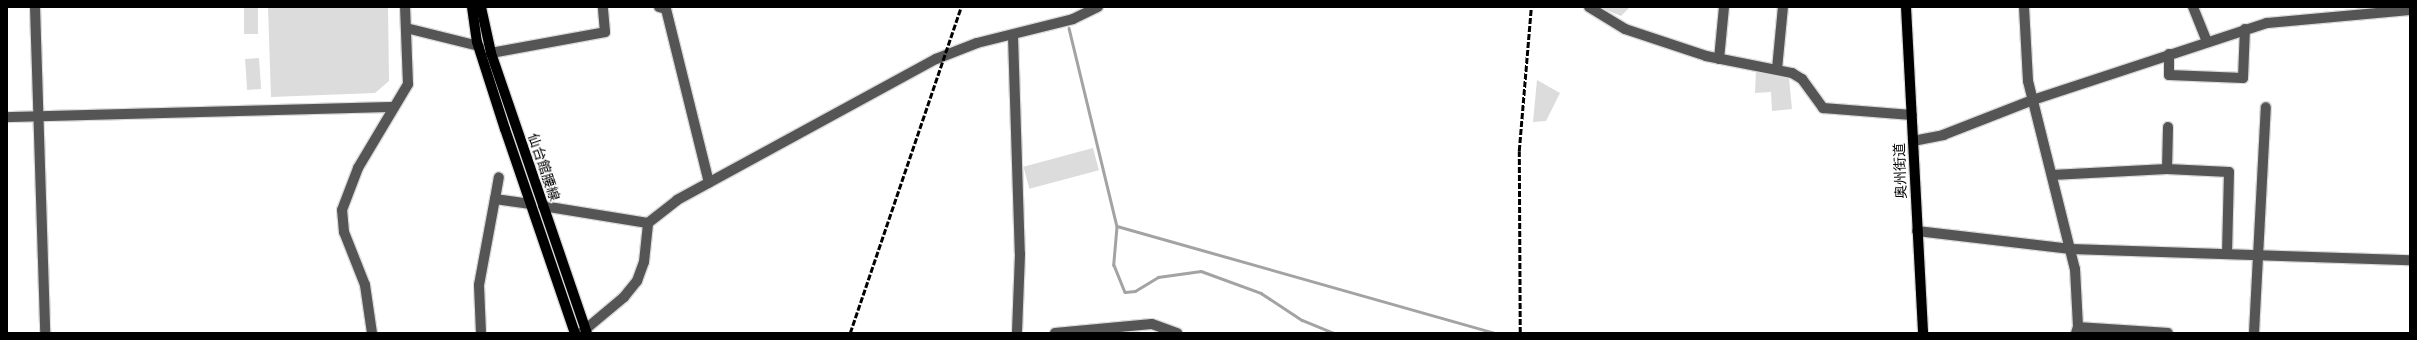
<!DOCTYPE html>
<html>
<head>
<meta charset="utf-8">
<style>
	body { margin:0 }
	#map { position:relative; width:2417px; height:340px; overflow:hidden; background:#fff; font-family:Cabin,"Noto Sans JP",sans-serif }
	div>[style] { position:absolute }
	.green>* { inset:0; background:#dcdcdc; transform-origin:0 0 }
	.stream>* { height:2.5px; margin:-1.25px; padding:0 1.25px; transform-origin:1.25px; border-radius:1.25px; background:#a3a3a3 }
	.roads { filter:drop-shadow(1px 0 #dbdbdb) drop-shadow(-1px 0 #dbdbdb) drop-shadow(0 1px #dbdbdb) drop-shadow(0 -1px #dbdbdb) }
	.minor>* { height:10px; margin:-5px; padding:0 5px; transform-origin:5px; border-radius:5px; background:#555 }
	.major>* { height:10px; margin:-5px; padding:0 5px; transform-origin:5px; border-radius:5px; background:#000 }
	.rail>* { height:2.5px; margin-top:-1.25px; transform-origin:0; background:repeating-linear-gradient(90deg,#000 0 6px,transparent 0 8px) }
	span { translate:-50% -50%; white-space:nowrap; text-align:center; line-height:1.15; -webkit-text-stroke:3px #fff; paint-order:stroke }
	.street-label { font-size:14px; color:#000 }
	.frame { position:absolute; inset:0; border:8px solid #000; pointer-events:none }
</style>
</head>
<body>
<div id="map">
	<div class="green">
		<div style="left:244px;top:7px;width:14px;height:27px"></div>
		<div style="clip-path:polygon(268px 7px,388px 7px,389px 81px,375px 93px,271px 97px)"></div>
		<div style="clip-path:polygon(1599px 7px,1630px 7px,1621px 16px)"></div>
		<div style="left:259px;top:58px;width:31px;height:14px;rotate:86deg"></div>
		<div style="clip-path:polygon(1756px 69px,1789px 78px,1792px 109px,1772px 111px,1771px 92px,1755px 93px)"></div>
		<div style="clip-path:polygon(1537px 80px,1560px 93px,1546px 121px,1533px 122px)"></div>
		<div style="left:1093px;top:148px;width:23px;height:72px;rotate:75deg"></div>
	</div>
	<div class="stream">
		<div style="left:1069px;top:28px;width:204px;rotate:76.4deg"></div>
		<div style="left:1117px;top:226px;width:392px;rotate:15.8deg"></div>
		<div style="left:1117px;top:227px;width:38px;rotate:95deg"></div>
		<div style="left:1114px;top:265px;width:29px;rotate:68deg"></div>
		<div style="left:1125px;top:292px;width:10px;rotate:-6deg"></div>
		<div style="left:1135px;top:291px;width:27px;rotate:-31deg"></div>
		<div style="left:1158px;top:277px;width:43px;rotate:-7.9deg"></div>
		<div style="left:1201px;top:271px;width:64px;rotate:20.1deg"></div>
		<div style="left:1261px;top:293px;width:49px;rotate:33.4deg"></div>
		<div style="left:1302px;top:320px;width:35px;rotate:22deg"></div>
	</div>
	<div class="roads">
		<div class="minor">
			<div style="left:35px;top:7px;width:326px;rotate:88.2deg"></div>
			<div style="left:659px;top:7px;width:7px;rotate:16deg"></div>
			<div style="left:666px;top:9px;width:179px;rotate:76.1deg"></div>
			<div style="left:1589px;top:7px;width:42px;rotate:31.4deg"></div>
			<div style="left:1625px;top:29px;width:85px;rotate:18.4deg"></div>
			<div style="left:1706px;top:56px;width:88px;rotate:11.2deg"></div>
			<div style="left:1792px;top:73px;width:12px;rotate:31deg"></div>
			<div style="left:1802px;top:79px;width:36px;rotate:54deg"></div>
			<div style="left:1823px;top:108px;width:89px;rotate:4.5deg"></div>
			<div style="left:2024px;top:7px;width:74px;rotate:86.9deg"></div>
			<div style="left:2028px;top:81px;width:194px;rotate:76deg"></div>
			<div style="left:2075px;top:269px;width:58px;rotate:87deg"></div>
			<div style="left:2193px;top:7px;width:37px;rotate:68deg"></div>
			<div style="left:406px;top:28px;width:75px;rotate:13.9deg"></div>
			<div style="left:1013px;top:36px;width:218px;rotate:88.2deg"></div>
			<div style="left:1020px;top:254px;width:79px;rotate:92.2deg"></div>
			<div style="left:491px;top:53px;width:116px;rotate:-10.4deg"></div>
			<div style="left:605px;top:32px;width:25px;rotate:-95deg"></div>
			<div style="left:2169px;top:54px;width:21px;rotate:90deg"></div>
			<div style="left:2169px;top:75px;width:74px;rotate:2.3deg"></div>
			<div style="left:2243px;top:78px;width:49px;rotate:-87.7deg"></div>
			<div style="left:1719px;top:59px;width:52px;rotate:-84.5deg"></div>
			<div style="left:1777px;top:69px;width:62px;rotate:-84.5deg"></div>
			<div style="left:7px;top:117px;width:387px;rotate:-1.5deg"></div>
			<div style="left:1913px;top:141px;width:31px;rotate:-11deg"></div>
			<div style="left:1943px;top:135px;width:97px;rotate:-21.3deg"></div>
			<div style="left:2033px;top:100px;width:246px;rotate:-18.2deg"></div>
			<div style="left:2267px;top:23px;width:144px;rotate:-5.2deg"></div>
			<div style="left:2167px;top:169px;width:42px;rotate:-88.6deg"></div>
			<div style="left:2052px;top:175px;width:115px;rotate:-3deg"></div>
			<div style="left:2167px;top:169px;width:62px;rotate:2.8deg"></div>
			<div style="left:2229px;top:172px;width:82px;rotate:91.4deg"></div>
			<div style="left:495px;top:199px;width:22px;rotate:-80deg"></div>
			<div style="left:543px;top:206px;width:106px;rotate:9.2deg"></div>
			<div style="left:1917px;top:231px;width:155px;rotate:6.7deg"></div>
			<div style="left:2071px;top:249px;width:339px;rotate:1.9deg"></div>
			<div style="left:372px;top:333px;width:49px;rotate:-98.3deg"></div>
			<div style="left:365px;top:285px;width:57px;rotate:-111.6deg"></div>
			<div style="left:344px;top:232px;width:22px;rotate:-95deg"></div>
			<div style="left:342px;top:210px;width:45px;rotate:-69.1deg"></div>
			<div style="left:358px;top:168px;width:98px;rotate:-59.2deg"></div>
			<div style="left:408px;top:84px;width:77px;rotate:-92.2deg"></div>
			<div style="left:481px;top:333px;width:48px;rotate:-92.4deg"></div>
			<div style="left:479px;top:285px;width:87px;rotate:-79.5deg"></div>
			<div style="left:495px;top:199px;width:36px;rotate:8deg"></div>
			<div style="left:581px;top:333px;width:56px;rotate:-39.9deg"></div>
			<div style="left:624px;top:297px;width:21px;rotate:-51deg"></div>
			<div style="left:637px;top:281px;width:20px;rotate:-70deg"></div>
			<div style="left:644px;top:262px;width:39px;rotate:-84deg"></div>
			<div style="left:648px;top:223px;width:37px;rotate:-38deg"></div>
			<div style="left:677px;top:200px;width:295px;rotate:-28.6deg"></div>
			<div style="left:936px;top:59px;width:44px;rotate:-21.3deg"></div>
			<div style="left:977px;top:43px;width:99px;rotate:-14deg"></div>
			<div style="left:1073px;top:19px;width:28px;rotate:-26deg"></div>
			<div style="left:1055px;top:333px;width:97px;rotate:-5.3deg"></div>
			<div style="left:1152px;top:324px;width:27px;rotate:20deg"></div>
			<div style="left:2076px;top:333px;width:6px;rotate:-72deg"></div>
			<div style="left:2078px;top:327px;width:90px;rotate:3.8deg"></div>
			<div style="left:2254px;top:333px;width:226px;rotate:-87deg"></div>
		</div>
		<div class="major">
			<div style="left:472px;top:7px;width:35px;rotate:82deg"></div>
			<div style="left:477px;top:42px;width:91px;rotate:72.2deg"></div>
			<div style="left:505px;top:129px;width:216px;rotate:71.1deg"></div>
			<div style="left:481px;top:7px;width:47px;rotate:77.7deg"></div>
			<div style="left:491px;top:53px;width:296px;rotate:71.1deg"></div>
			<div style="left:1906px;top:7px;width:326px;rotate:87deg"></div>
		</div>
	</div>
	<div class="rail">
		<div style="left:850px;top:333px;width:344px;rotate:-71.2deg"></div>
		<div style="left:1520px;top:333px;width:182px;rotate:-90.3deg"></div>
		<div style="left:1519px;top:151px;width:144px;rotate:-85.2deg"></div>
	</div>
	<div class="street-label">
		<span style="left:544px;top:167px;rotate:71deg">仙台館腰線</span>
		<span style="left:1900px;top:171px;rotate:-92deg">奥州街道</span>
	</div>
	<div class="frame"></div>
</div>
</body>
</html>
